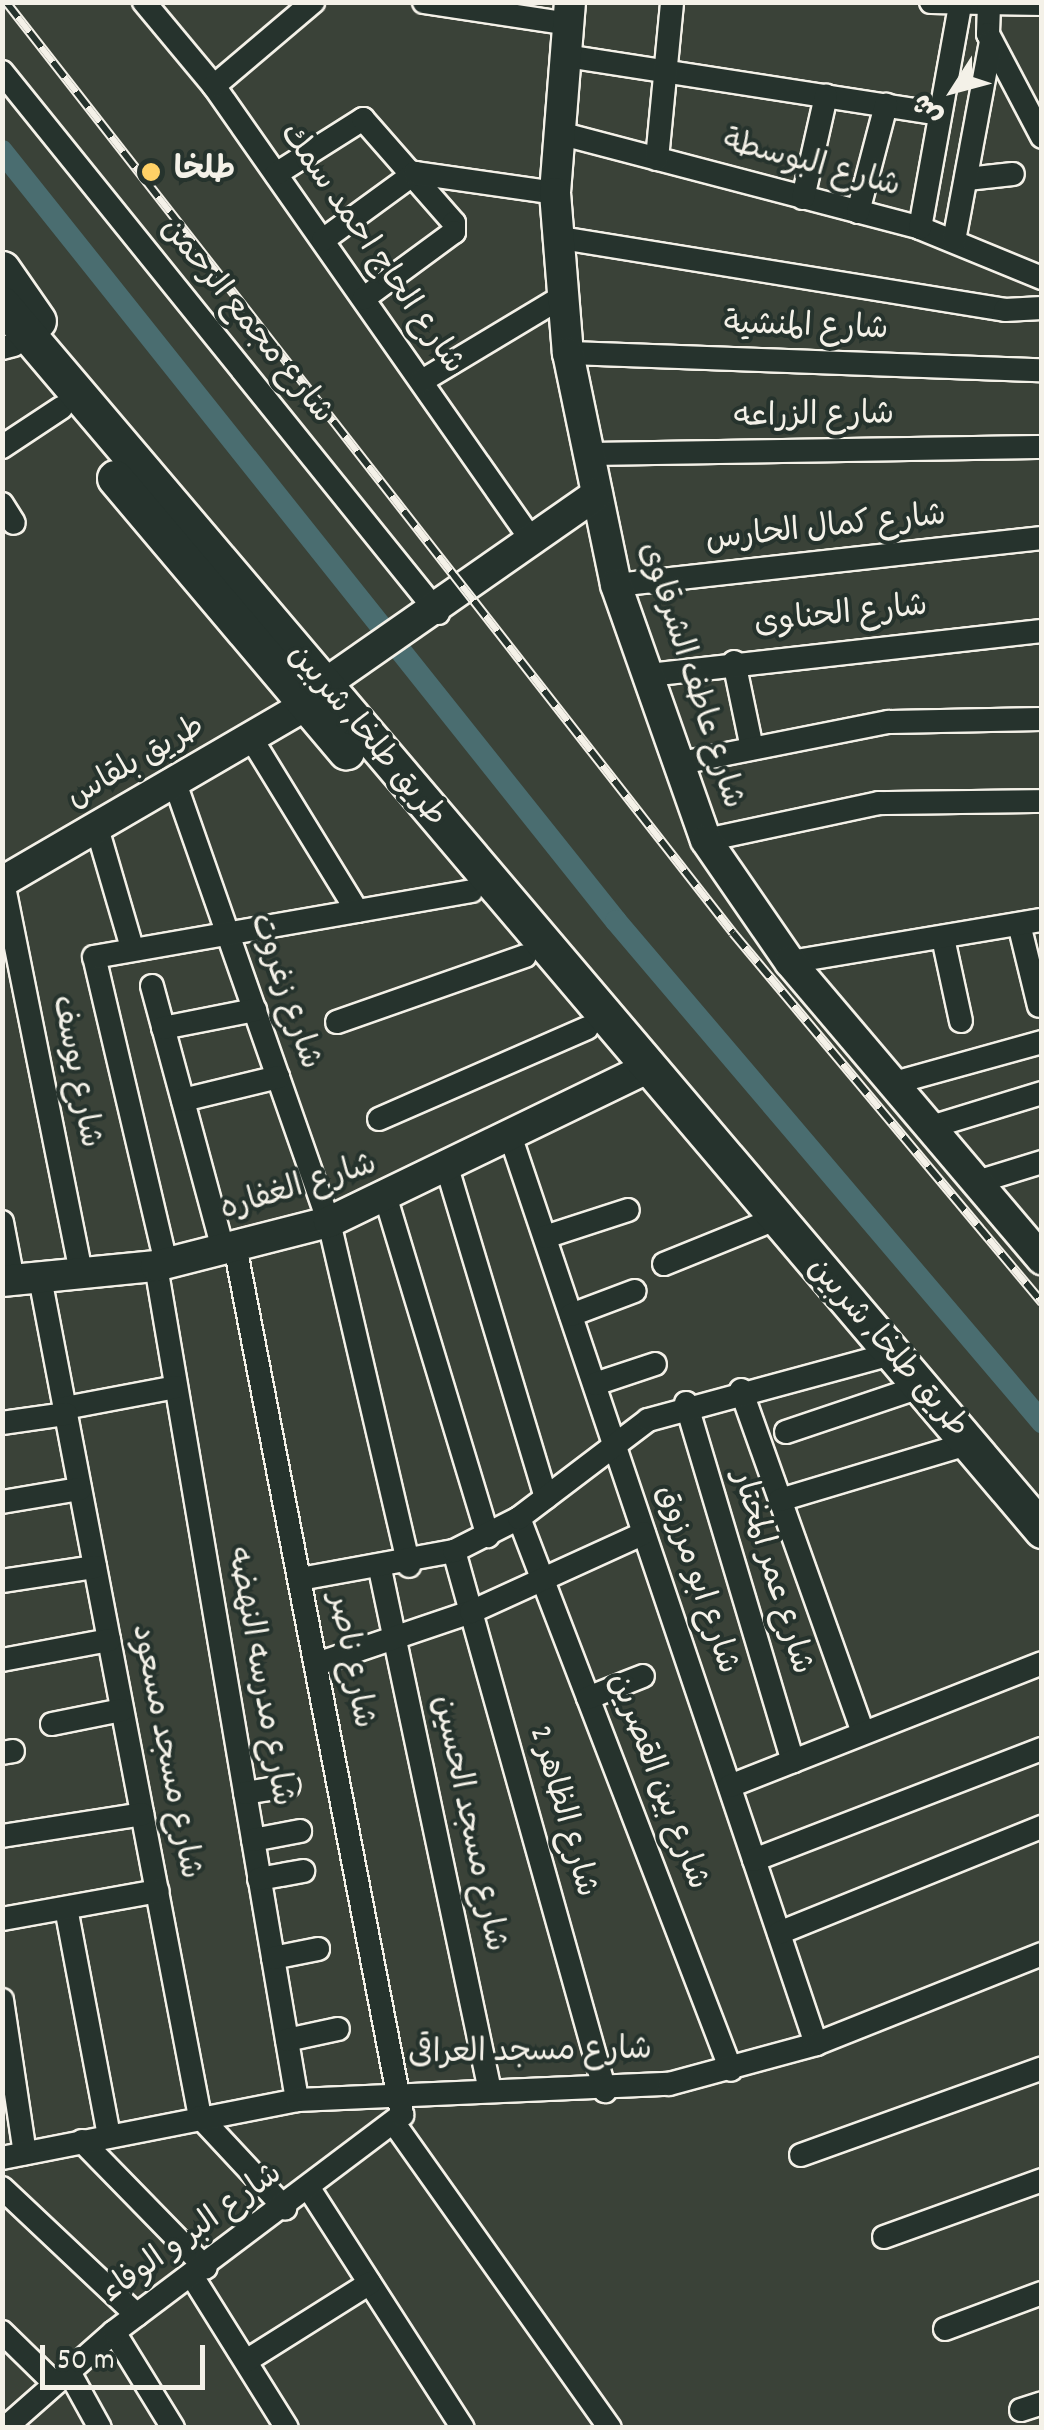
<!DOCTYPE html>
<html>
<head>
<meta charset="utf-8">
<style>
	body { margin:0 }
	#map { position:relative; width:1044px; height:2430px; overflow:hidden; background:#3a4238; font-family:Dekko,"Playpen Sans Arabic",sans-serif }
	div>[style] { position:absolute }
	.canal>* { height:22px; margin:-11px; padding:0 11px; transform-origin:11px; border-radius:11px; background:#4a6d70 }
	.roads { filter:drop-shadow(2px 0 #f4f1e8) drop-shadow(-2px 0 #f4f1e8) drop-shadow(0 2px #f4f1e8) drop-shadow(0 -2px #f4f1e8) }
	.street>* { height:22px; margin:-11px; padding:0 11px; transform-origin:11px; border-radius:11px; background:#26332d }
	.secondary>* { height:30px; margin:-15px; padding:0 15px; transform-origin:15px; border-radius:15px; background:#26332d }
	.primary>* { height:35px; margin:-17.5px; padding:0 17.5px; transform-origin:17.5px; border-radius:17.5px; background:#26332d }
	.rail>* { height:10px; margin-top:-5px; transform-origin:0; background:repeating-linear-gradient(90deg,#26332d 0 19px,#f4f1e8 0 38px); box-sizing:border-box; border-block:2px solid #f4f1e8 }
	.dots>* { width:28px; height:28px; translate:-50% -50%; box-sizing:border-box; border:5px solid #26332d; border-radius:50% }
	span { translate:-50% -50%; white-space:nowrap; text-align:center; line-height:1.15; -webkit-text-stroke:8px #26332d; paint-order:stroke }
	.street-label { font-size:32px; color:#f4f1e8 }
	.poi-label { font-size:32px; color:#f4f1e8; font-weight:700 }
	.left { translate:0 -50%; text-align:left }
	.frame { position:absolute; inset:0; border:5px solid #f4f1e8; pointer-events:none }
	.north { position:absolute; left:904px; top:40px; width:100px; height:100px; -webkit-text-stroke:8px #26332d; paint-order:stroke; rotate:234deg; font-size:28px; font-weight:700; line-height:40px; text-align:center; color:#f4f1e8 }
	.north::after { content:''; display:block; margin:auto; width:35px; height:45px; background:#f4f1e8; clip-path:polygon(50% 0,100% 100%,50% 72%,0 100%) }
	.scale { position:absolute; left:40px; top:2345px; width:165px; height:45px; box-sizing:border-box; border:5px solid #f4f1e8; border-top:0; padding-left:12px; font-size:30px; line-height:35px; white-space:nowrap; color:#f4f1e8; -webkit-text-stroke:8px #26332d; paint-order:stroke }
</style>
</head>
<body>
<div id="map">
	<div class="canal">
		<div style="left:2px;top:151px;width:985px;rotate:51.43deg"></div>
		<div style="left:616px;top:921px;width:658px;rotate:49.63deg"></div>
	</div>
	<div class="roads">
		<div class="street">
			<div style="left:144px;top:2px;width:109px;rotate:50.2deg"></div>
			<div style="left:214px;top:86px;width:557px;rotate:55.02deg"></div>
			<div style="left:424px;top:2px;width:147px;rotate:8.6deg"></div>
			<div style="left:931px;top:2px;width:111px;rotate:1deg"></div>
			<div style="left:989px;top:5px;width:29px;rotate:92deg"></div>
			<div style="left:988px;top:34px;width:116px;rotate:62.3deg"></div>
			<div style="left:566px;top:56px;width:378px;rotate:8.8deg"></div>
			<div style="left:2px;top:72px;width:695px;rotate:51.13deg"></div>
			<div style="left:214px;top:86px;width:130px;rotate:-40.3deg"></div>
			<div style="left:559px;top:133px;width:373px;rotate:14.7deg"></div>
			<div style="left:920px;top:228px;width:132px;rotate:22.3deg"></div>
			<div style="left:657px;top:159px;width:158px;rotate:-84.5deg"></div>
			<div style="left:276px;top:174px;width:103px;rotate:-32.3deg"></div>
			<div style="left:363px;top:119px;width:138px;rotate:48.8deg"></div>
			<div style="left:454px;top:223px;width:9px;rotate:90deg"></div>
			<div style="left:454px;top:232px;width:112px;rotate:143.7deg"></div>
			<div style="left:967px;top:179px;width:46px;rotate:-6.2deg"></div>
			<div style="left:803px;top:198px;width:105px;rotate:-77.3deg"></div>
			<div style="left:858px;top:212px;width:111px;rotate:-75.3deg"></div>
			<div style="left:920px;top:228px;width:227px;rotate:-79.8deg"></div>
			<div style="left:555px;top:237px;width:456px;rotate:9.2deg"></div>
			<div style="left:1005px;top:310px;width:37px;rotate:-3deg"></div>
			<div style="left:323px;top:240px;width:114px;rotate:-36.1deg"></div>
			<div style="left:415px;top:173px;width:141px;rotate:8.1deg"></div>
			<div style="left:954px;top:241px;width:202px;rotate:-79.5deg"></div>
			<div style="left:2px;top:348px;width:12px;rotate:-14deg"></div>
			<div style="left:568px;top:353px;width:474px;rotate:2.1deg"></div>
			<div style="left:422px;top:381px;width:161px;rotate:-31deg"></div>
			<div style="left:2px;top:447px;width:71px;rotate:-33.5deg"></div>
			<div style="left:586px;top:454px;width:456px;rotate:-0.9deg"></div>
			<div style="left:2px;top:504px;width:22px;rotate:58deg"></div>
			<div style="left:616px;top:585px;width:429px;rotate:-6.3deg"></div>
			<div style="left:734px;top:662px;width:88px;rotate:78.2deg"></div>
			<div style="left:649px;top:675px;width:395px;rotate:-6.4deg"></div>
			<div style="left:251px;top:738px;width:203px;rotate:58.5deg"></div>
			<div style="left:681px;top:763px;width:212px;rotate:-11.2deg"></div>
			<div style="left:889px;top:722px;width:153px;rotate:-1.1deg"></div>
			<div style="left:175px;top:783px;width:465px;rotate:70.7deg"></div>
			<div style="left:329px;top:1222px;width:353px;rotate:76.9deg"></div>
			<div style="left:97px;top:828px;width:125px;rotate:73.7deg"></div>
			<div style="left:706px;top:840px;width:177px;rotate:-12.1deg"></div>
			<div style="left:879px;top:803px;width:163px;rotate:-0.7deg"></div>
			<div style="left:3px;top:882px;width:400px;rotate:78.7deg"></div>
			<div style="left:1019px;top:924px;width:84px;rotate:76.3deg"></div>
			<div style="left:943px;top:938px;width:85px;rotate:77.8deg"></div>
			<div style="left:790px;top:962px;width:255px;rotate:-9.5deg"></div>
			<div style="left:152px;top:986px;width:272px;rotate:74.9deg"></div>
			<div style="left:337px;top:1022px;width:199px;rotate:-19.3deg"></div>
			<div style="left:163px;top:1028px;width:94px;rotate:-11.1deg"></div>
			<div style="left:894px;top:1083px;width:154px;rotate:-15.5deg"></div>
			<div style="left:183px;top:1100px;width:98px;rotate:-13.6deg"></div>
			<div style="left:379px;top:1119px;width:227px;rotate:-23.6deg"></div>
			<div style="left:931px;top:1127px;width:116px;rotate:-17deg"></div>
			<div style="left:511px;top:1138px;width:956px;rotate:71.39deg"></div>
			<div style="left:448px;top:1171px;width:341px;rotate:73.3deg"></div>
			<div style="left:977px;top:1182px;width:68px;rotate:-17.1deg"></div>
			<div style="left:387px;top:1202px;width:349px;rotate:73.2deg"></div>
			<div style="left:2px;top:1222px;width:59px;rotate:79.3deg"></div>
			<div style="left:545px;top:1237px;width:87px;rotate:-18deg"></div>
			<div style="left:166px;top:1263px;width:314px;rotate:-103.2deg"></div>
			<div style="left:94px;top:957px;width:383px;rotate:-9.9deg"></div>
			<div style="left:664px;top:1264px;width:118px;rotate:-22deg"></div>
			<div style="left:156px;top:1266px;width:846px;rotate:80.4deg"></div>
			<div style="left:40px;top:1278px;width:854px;rotate:79.2deg"></div>
			<div style="left:200px;top:2117px;width:125px;rotate:47deg"></div>
			<div style="left:571px;top:1315px;width:68px;rotate:-20.6deg"></div>
			<div style="left:595px;top:1384px;width:63px;rotate:-18.4deg"></div>
			<div style="left:741px;top:1390px;width:364px;rotate:70.4deg"></div>
			<div style="left:686px;top:1403px;width:374px;rotate:73.4deg"></div>
			<div style="left:65px;top:1408px;width:113px;rotate:-10.7deg"></div>
			<div style="left:2px;top:1423px;width:65px;rotate:-8deg"></div>
			<div style="left:786px;top:1432px;width:141px;rotate:-18.6deg"></div>
			<div style="left:780px;top:1500px;width:198px;rotate:-16.7deg"></div>
			<div style="left:2px;top:1502px;width:79px;rotate:-9.5deg"></div>
			<div style="left:519px;top:1518px;width:591px;rotate:68.99deg"></div>
			<div style="left:454px;top:1551px;width:561px;rotate:74.38deg"></div>
			<div style="left:380px;top:1569px;width:533px;rotate:78.1deg"></div>
			<div style="left:300px;top:1579px;width:157px;rotate:-10.3deg"></div>
			<div style="left:454px;top:1551px;width:73px;rotate:-26.9deg"></div>
			<div style="left:519px;top:1518px;width:162px;rotate:-37.2deg"></div>
			<div style="left:648px;top:1420px;width:252px;rotate:-15.2deg"></div>
			<div style="left:2px;top:1581px;width:94px;rotate:-8.6deg"></div>
			<div style="left:2px;top:1660px;width:109px;rotate:-10.6deg"></div>
			<div style="left:317px;top:1664px;width:163px;rotate:-18.7deg"></div>
			<div style="left:471px;top:1612px;width:190px;rotate:-24.5deg"></div>
			<div style="left:588px;top:1698px;width:59px;rotate:-21.8deg"></div>
			<div style="left:52px;top:1724px;width:71px;rotate:-11.3deg"></div>
			<div style="left:2px;top:1753px;width:11px;rotate:-10deg"></div>
			<div style="left:730px;top:1786px;width:335px;rotate:-21.5deg"></div>
			<div style="left:245px;top:1793px;width:44px;rotate:-9.2deg"></div>
			<div style="left:2px;top:1836px;width:142px;rotate:-8.9deg"></div>
			<div style="left:253px;top:1840px;width:48px;rotate:-10.8deg"></div>
			<div style="left:754px;top:1860px;width:309px;rotate:-21.1deg"></div>
			<div style="left:259px;top:1879px;width:45px;rotate:-10.3deg"></div>
			<div style="left:66px;top:1908px;width:232px;rotate:79.3deg"></div>
			<div style="left:2px;top:1919px;width:158px;rotate:-10.2deg"></div>
			<div style="left:779px;top:1933px;width:284px;rotate:-22deg"></div>
			<div style="left:273px;top:1958px;width:46px;rotate:-11.3deg"></div>
			<div style="left:2px;top:2000px;width:155px;rotate:81.5deg"></div>
			<div style="left:287px;top:2040px;width:52px;rotate:-12.2deg"></div>
			<div style="left:396px;top:2126px;width:370px;rotate:54.7deg"></div>
			<div style="left:82px;top:2141px;width:177px;rotate:45.7deg"></div>
			<div style="left:801px;top:2155px;width:256px;rotate:-19.8deg"></div>
			<div style="left:2px;top:2158px;width:301px;rotate:-11.1deg"></div>
			<div style="left:297px;top:2100px;width:372px;rotate:-2.5deg"></div>
			<div style="left:669px;top:2084px;width:152px;rotate:-15.2deg"></div>
			<div style="left:816px;top:2044px;width:243px;rotate:-21.7deg"></div>
			<div style="left:2px;top:2188px;width:185px;rotate:43.3deg"></div>
			<div style="left:310px;top:2190px;width:283px;rotate:57.3deg"></div>
			<div style="left:884px;top:2237px;width:168px;rotate:-19.8deg"></div>
			<div style="left:192px;top:2276px;width:179px;rotate:58deg"></div>
			<div style="left:945px;top:2329px;width:103px;rotate:-20.4deg"></div>
			<div style="left:2px;top:2332px;width:71px;rotate:44.4deg"></div>
			<div style="left:114px;top:2332px;width:113px;rotate:58.4deg"></div>
			<div style="left:246px;top:2361px;width:146px;rotate:-32.2deg"></div>
			<div style="left:68px;top:2370px;width:66px;rotate:61.1deg"></div>
			<div style="left:1021px;top:2410px;width:22px;rotate:-18deg"></div>
			<div style="left:5px;top:2428px;width:145px;rotate:-41.4deg"></div>
			<div style="left:114px;top:2332px;width:361px;rotate:-37deg"></div>
			<div style="left:402px;top:2115px;width:885px;rotate:-100.88deg"></div>
		</div>
		<div class="secondary">
			<div style="left:570px;top:2px;width:192px;rotate:94.5deg"></div>
			<div style="left:555px;top:193px;width:161px;rotate:85.4deg"></div>
			<div style="left:568px;top:353px;width:237px;rotate:78.3deg"></div>
			<div style="left:616px;top:585px;width:270px;rotate:70.6deg"></div>
			<div style="left:706px;top:840px;width:148px;rotate:55.5deg"></div>
			<div style="left:790px;top:962px;width:390px;rotate:49.7deg"></div>
			<div style="left:322px;top:686px;width:335px;rotate:-34.9deg"></div>
			<div style="left:2px;top:882px;width:352px;rotate:-30.2deg"></div>
			<div style="left:2px;top:1281px;width:155px;rotate:-5.6deg"></div>
			<div style="left:156px;top:1266px;width:179px;rotate:-14.3deg"></div>
			<div style="left:329px;top:1222px;width:353px;rotate:-25.8deg"></div>
		</div>
		<div class="primary">
			<div style="left:2px;top:269px;width:63px;rotate:55.3deg"></div>
			<div style="left:2px;top:304px;width:1608px;rotate:49.69deg"></div>
			<div style="left:115px;top:478px;width:358px;rotate:49.8deg"></div>
		</div>
	</div>
	<div class="rail">
		<div style="left:6px;top:2px;width:1181px;rotate:52.01deg"></div>
		<div style="left:733px;top:933px;width:482px;rotate:50.1deg"></div>
	</div>
	<div class="dots">
		<div style="left:151px;top:172px;background:#ffd166"></div>
	</div>
	<div class="street-label">
		<span style="left:811px;top:166px;rotate:15deg">شارع البوسطة</span>
		<span style="left:370px;top:250px;rotate:55deg">شارع الحاج احمد سمك</span>
		<span style="left:245px;top:322px;rotate:51deg">شارع مجمع الرحمن</span>
		<span style="left:806px;top:329px;rotate:2deg">شارع المنشية</span>
		<span style="left:814px;top:418px;rotate:-1deg">شارع الزراعه</span>
		<span style="left:826px;top:530px;rotate:-6deg">شارع كمال الحارس</span>
		<span style="left:841px;top:617px;rotate:-6deg">شارع الحناوى</span>
		<span style="left:689px;top:676px;rotate:72deg">شارع عاطف الشرقاوى</span>
		<span style="left:365px;top:737px;rotate:50deg">طريق طلخا, شربين</span>
		<span style="left:137px;top:764px;rotate:-30deg">طريق بلقاس</span>
		<span style="left:283px;top:992px;rotate:71deg">شارع زغروت</span>
		<span style="left:74px;top:1072px;rotate:79deg">شارع يوسف</span>
		<span style="left:299px;top:1189px;rotate:-17deg">شارع الغفاره</span>
		<span style="left:886px;top:1349px;rotate:49deg">طريق طلخا, شربين</span>
		<span style="left:770px;top:1573px;rotate:73deg">شارع عمر المختار</span>
		<span style="left:695px;top:1580px;rotate:71deg">شارع ابو مرزوق</span>
		<span style="left:349px;top:1661px;rotate:79deg">شارع ناصر</span>
		<span style="left:258px;top:1677px;rotate:80deg">شارع مدرسه النهضه</span>
		<span style="left:164px;top:1752px;rotate:79deg">شارع مسجد مسعود</span>
		<span style="left:656px;top:1782px;rotate:69deg">شارع بين القصرين</span>
		<span style="left:561px;top:1812px;rotate:74deg">شارع الظاهر 2</span>
		<span style="left:467px;top:1824px;rotate:78deg">شارع مسجد الحسين</span>
		<span style="left:530px;top:2054px;rotate:-1deg">شارع مسجد العراقى</span>
		<span style="left:193px;top:2235px;rotate:-36deg">شارع البر و الوفاء</span>
	</div>
	<div class="poi-label">
		<span class="left" style="left:174px;top:172px">طلخا</span>
	</div>
	<div class="frame"></div>
	<div class="north">ش</div>
	<div class="scale">50 m</div>
</div>
</body>
</html>
